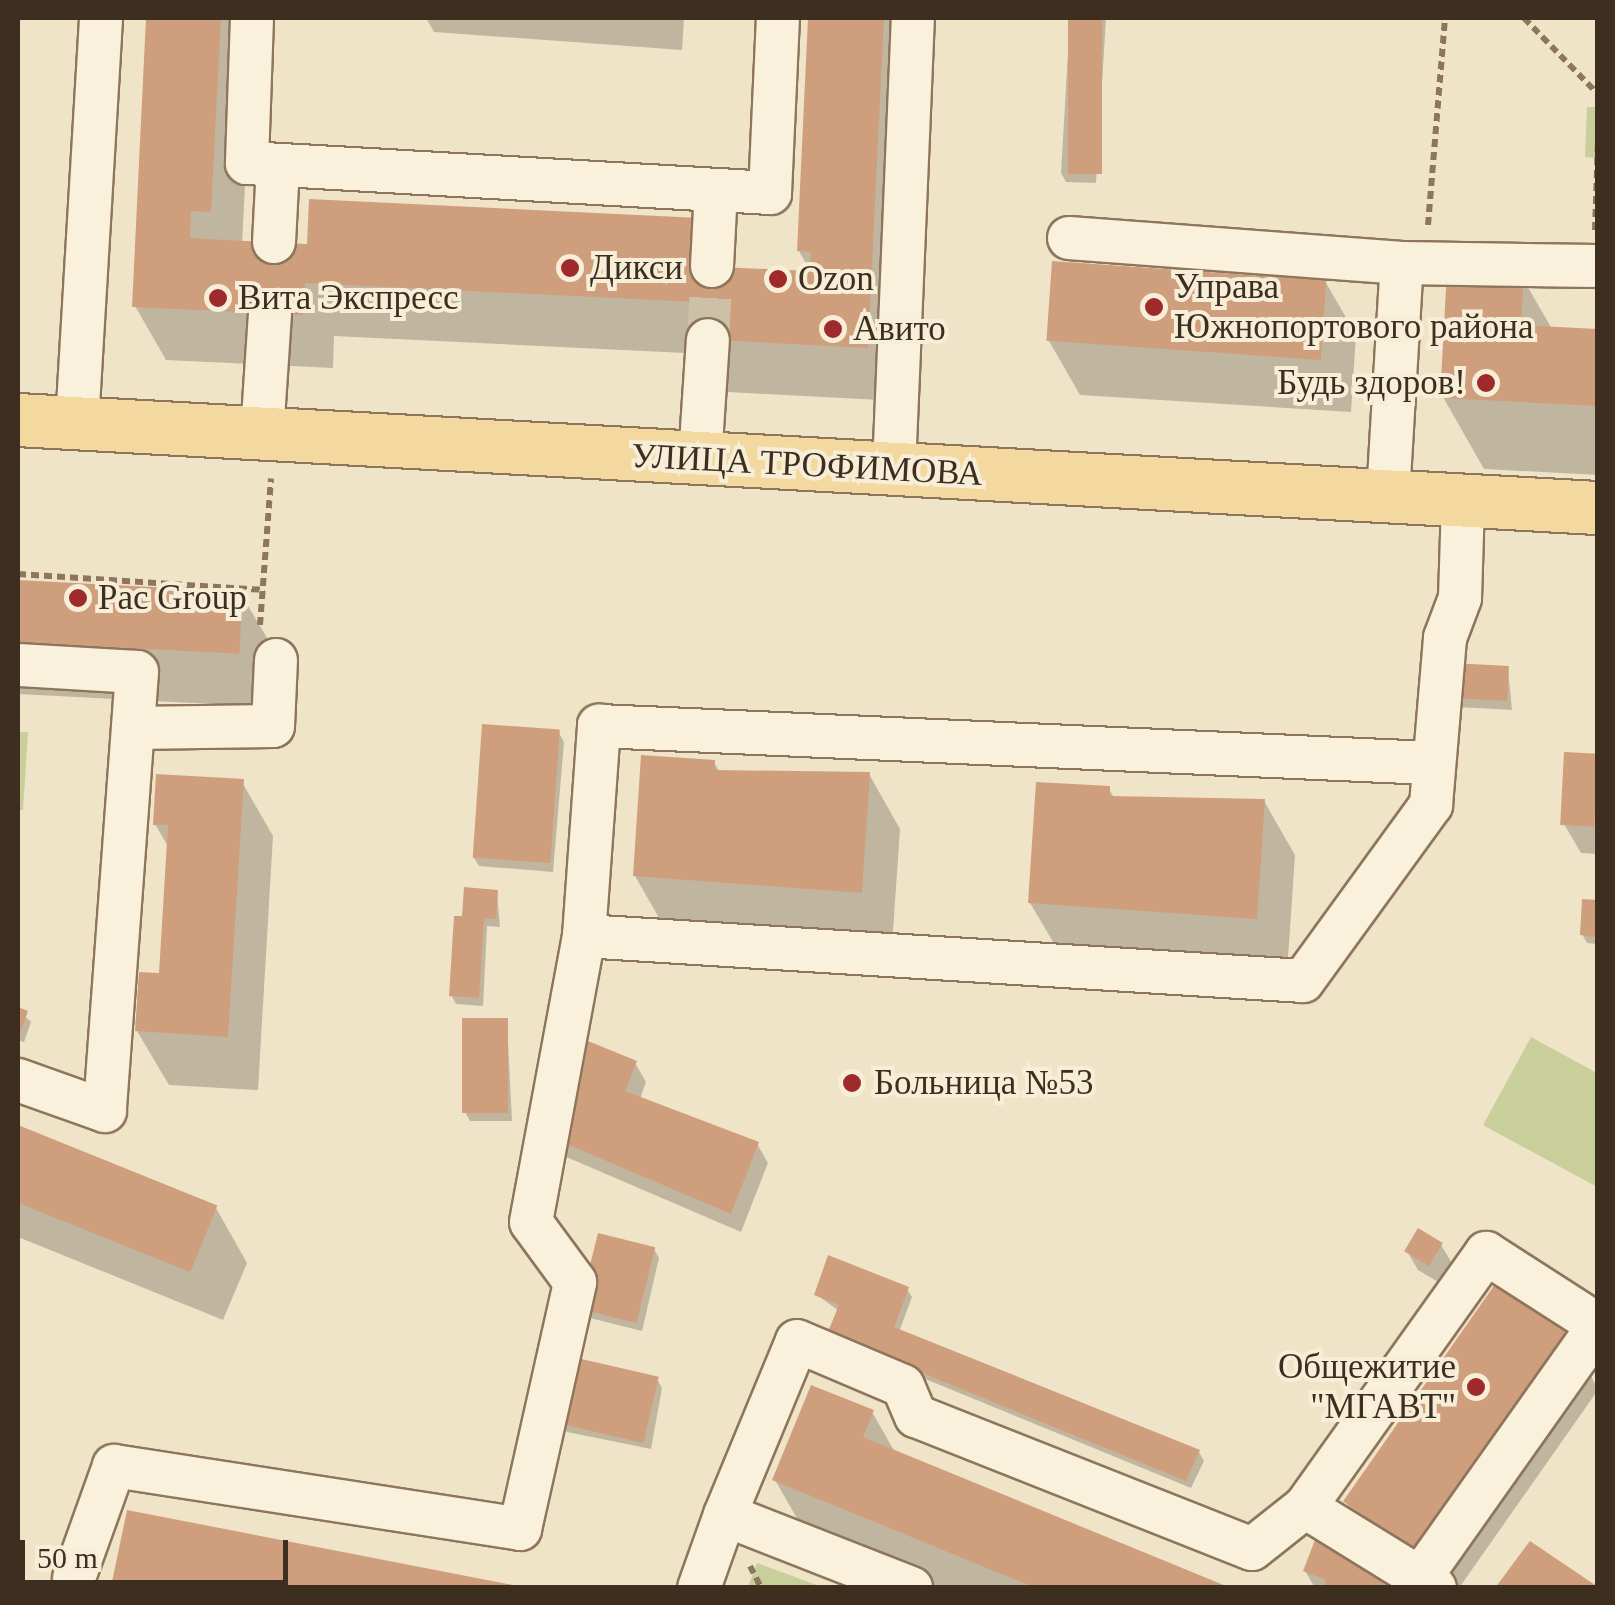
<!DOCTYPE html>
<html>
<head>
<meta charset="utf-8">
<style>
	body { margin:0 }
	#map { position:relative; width:1615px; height:1605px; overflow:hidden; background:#f0e4c8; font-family:Georgia,serif }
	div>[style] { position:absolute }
	.green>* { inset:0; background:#c9cf9b }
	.shadow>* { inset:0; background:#0003 }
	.building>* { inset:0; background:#cf9f7d; transform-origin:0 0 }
	.minor-tunnel>* { height:42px; margin-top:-21px; transform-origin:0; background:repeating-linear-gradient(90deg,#ccc0a6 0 42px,transparent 0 63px) }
	.path>* { height:6px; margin-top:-3px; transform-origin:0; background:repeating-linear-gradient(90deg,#8d765c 0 8px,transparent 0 13px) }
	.roads { filter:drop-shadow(2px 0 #8d765c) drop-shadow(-2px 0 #8d765c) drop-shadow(0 2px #8d765c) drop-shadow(0 -2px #8d765c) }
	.minor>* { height:42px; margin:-21px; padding:0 21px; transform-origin:21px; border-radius:21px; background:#faf1dc }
	.major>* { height:52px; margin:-26px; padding:0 26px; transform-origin:26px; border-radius:26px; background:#f3d9a0 }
	.dots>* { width:28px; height:28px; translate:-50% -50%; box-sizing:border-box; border:5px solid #f7eed8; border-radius:50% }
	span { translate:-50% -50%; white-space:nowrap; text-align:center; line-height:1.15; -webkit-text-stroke:8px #f7eed8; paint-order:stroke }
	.poi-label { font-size:35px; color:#3d2e20 }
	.left { translate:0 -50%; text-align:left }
	.right { translate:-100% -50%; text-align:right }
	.street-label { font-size:35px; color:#3d2e20 }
	.frame { position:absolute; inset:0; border:20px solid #3d2e20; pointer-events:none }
	.scale { position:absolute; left:20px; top:1540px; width:268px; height:45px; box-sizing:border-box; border:5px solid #3d2e20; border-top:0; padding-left:12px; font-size:30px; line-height:35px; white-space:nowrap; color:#3d2e20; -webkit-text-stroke:8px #f7eed8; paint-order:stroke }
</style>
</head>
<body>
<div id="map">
	<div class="green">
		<div style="clip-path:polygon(1587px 107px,1597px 107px,1597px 158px,1585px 157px)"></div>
		<div style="clip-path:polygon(18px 732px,28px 732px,23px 810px,18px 810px)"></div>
		<div style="clip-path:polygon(1531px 1037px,1597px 1073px,1597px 1187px,1483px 1125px)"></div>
		<div style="clip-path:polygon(757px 1563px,822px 1587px,748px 1587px)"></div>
	</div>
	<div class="shadow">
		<div style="clip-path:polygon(149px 18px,254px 18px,242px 243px,812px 274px,799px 251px,811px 18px,898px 18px,898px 401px,728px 392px,706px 354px,334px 336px,333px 368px,166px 360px,135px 306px)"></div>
		<div style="clip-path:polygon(426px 18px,684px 18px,682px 50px,434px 32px)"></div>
		<div style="clip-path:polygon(1070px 18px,1106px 18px,1096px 183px,1066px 182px,1061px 173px)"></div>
		<div style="clip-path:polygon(1522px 277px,1552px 329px,1598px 332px,1598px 475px,1484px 469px,1443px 397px)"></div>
		<div style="clip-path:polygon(1325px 281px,1356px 335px,1351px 412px,1080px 395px,1049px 341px)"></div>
		<div style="clip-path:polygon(18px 582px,241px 594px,273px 648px,270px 707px,18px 694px)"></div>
		<div style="clip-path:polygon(1508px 669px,1512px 710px,1457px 707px,1452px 698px)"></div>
		<div style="clip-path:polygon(559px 733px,564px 742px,553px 872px,479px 866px,474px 858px)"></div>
		<div style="clip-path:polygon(1598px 757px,1598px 854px,1581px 853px,1564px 824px)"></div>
		<div style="clip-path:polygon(714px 763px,720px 772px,869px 774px,900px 829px,892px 946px,666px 930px,635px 876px)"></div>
		<div style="clip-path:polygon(242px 782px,273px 836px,258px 1090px,169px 1085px,137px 1031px,161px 976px,169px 848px,155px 824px)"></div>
		<div style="clip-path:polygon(1109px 789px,1115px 799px,1264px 801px,1295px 855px,1287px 973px,1062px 957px,1030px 903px)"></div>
		<div style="clip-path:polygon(497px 892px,500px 927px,487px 926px,483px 1006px,456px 1004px,451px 995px,465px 919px)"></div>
		<div style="clip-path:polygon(1598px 903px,1598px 944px,1587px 943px,1582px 934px)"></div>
		<div style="clip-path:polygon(18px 1010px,31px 1022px,24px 1042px,18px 1040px)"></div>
		<div style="clip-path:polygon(507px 1021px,512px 1121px,470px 1121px,465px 1112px)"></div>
		<div style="clip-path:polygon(635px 1063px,646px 1082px,640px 1099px,757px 1144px,768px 1163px,741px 1232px,564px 1156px,553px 1137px)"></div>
		<div style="clip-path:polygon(18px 1128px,216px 1208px,247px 1263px,223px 1320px,18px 1237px)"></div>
		<div style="clip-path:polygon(1441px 1245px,1452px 1263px,1440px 1283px,1418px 1270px,1407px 1251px)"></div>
		<div style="clip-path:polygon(654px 1249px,659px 1258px,642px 1331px,590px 1318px,585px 1309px)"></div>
		<div style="clip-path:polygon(907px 1289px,912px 1297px,899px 1332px,1199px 1452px,1204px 1461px,1191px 1488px,835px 1342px,839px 1311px,817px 1295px)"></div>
		<div style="clip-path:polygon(1569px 1332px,1598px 1390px,1459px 1588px,1424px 1588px,1376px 1555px,1345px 1500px)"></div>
		<div style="clip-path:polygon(657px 1379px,662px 1388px,651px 1449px,567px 1432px,562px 1423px)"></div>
		<div style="clip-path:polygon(872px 1412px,896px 1454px,1225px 1588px,937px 1588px,806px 1534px,775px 1480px)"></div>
		<div style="clip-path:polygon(1316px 1543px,1396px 1588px,1315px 1588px,1305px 1571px)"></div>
		<div style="clip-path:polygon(115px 1581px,515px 1588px,119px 1588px)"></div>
	</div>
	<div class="building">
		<div style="clip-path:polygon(146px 18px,221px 18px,211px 212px,191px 211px,190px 238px,307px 244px,309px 199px,700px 218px,698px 266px,810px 271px,811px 252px,797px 251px,808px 18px,884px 18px,868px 348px,694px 339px,696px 302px,305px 283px,303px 315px,132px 307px)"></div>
		<div style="left:1068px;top:18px;width:34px;height:156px"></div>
		<div style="left:1052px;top:261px;width:275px;height:80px;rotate:4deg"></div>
		<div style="clip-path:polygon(1447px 270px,1524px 275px,1521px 325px,1598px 329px,1598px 406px,1440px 398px)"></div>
		<div style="left:18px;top:580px;width:225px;height:62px;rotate:3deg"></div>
		<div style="left:1452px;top:663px;width:57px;height:35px;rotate:3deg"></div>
		<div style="left:482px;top:724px;width:78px;height:134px;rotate:4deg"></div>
		<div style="left:1564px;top:752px;width:34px;height:73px;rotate:3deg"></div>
		<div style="clip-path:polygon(641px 755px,715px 760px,715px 770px,870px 772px,862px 893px,633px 876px)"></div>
		<div style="clip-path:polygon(156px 774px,244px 779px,228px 1037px,135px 1031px,139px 972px,159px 973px,168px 825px,153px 825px)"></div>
		<div style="clip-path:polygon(1036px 782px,1110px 786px,1110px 796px,1265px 799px,1257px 919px,1028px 903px)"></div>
		<div style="clip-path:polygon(464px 887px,498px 890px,496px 919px,484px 918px,479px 998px,449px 996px,454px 916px,462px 916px)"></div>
		<div style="clip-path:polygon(1582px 899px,1598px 900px,1598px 937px,1580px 935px)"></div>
		<div style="clip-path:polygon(18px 1007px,28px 1011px,18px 1038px)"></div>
		<div style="left:508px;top:1018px;width:95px;height:46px;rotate:90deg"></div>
		<div style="clip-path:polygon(588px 1041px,637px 1061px,625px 1091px,759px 1142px,731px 1214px,550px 1137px)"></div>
		<div style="left:18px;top:1125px;width:215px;height:72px;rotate:22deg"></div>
		<div style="left:1418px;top:1228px;width:29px;height:27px;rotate:31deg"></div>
		<div style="left:598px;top:1233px;width:59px;height:78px;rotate:14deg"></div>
		<div style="clip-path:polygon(828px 1255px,909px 1287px,894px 1327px,1200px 1450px,1186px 1481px,827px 1334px,839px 1305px,814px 1295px)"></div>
		<div style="left:1498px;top:1280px;width:89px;height:270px;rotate:35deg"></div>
		<div style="left:573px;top:1357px;width:88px;height:68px;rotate:13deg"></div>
		<div style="clip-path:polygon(811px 1385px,874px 1410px,863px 1437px,1231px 1588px,1036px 1588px,772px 1480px)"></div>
		<div style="clip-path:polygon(127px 1510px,518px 1586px,518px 1588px,143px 1588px,112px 1582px)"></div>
		<div style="clip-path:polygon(1315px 1540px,1389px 1570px,1382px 1588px,1324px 1588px,1326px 1580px,1303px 1571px)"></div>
		<div style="clip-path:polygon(1530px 1541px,1598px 1587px,1598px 1588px,1495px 1588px)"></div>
	</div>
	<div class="minor-tunnel">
		<div style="left:708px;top:340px;width:74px;rotate:-86.9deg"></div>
	</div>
	<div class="path">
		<div style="left:1524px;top:18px;width:106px;rotate:45.8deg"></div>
		<div style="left:1428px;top:225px;width:208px;rotate:-85.3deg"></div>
		<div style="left:1595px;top:230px;width:91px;rotate:-88.1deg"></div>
		<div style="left:18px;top:574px;width:247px;rotate:3.7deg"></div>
		<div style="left:260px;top:625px;width:147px;rotate:-85.7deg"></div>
		<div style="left:750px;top:1566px;width:25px;rotate:63deg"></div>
	</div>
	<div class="roads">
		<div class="minor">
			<div style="left:252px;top:18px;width:145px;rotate:92deg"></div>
			<div style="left:247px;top:163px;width:524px;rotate:3.28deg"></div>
			<div style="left:770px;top:193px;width:175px;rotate:-87.4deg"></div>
			<div style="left:1069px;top:238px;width:334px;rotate:4.3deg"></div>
			<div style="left:1402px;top:263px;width:196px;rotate:0.9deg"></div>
			<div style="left:274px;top:242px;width:77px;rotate:-87deg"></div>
			<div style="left:712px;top:266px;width:76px;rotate:-87deg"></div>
			<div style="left:77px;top:423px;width:406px;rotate:-86.6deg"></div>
			<div style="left:262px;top:434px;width:121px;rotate:-86.2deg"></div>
			<div style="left:700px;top:459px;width:119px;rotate:-86.2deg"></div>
			<div style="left:894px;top:469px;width:451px;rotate:-87.6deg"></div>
			<div style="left:1388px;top:496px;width:233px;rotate:-86.6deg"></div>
			<div style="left:18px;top:665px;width:119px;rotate:3.4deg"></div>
			<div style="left:137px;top:672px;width:440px;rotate:94.2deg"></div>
			<div style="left:105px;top:1111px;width:92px;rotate:-160.4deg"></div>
			<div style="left:133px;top:728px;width:140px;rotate:-0.8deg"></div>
			<div style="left:273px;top:726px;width:66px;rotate:-87.4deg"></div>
			<div style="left:584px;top:936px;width:720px;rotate:3.58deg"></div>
			<div style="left:1303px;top:981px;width:218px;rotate:-54deg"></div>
			<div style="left:1431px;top:805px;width:168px;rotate:-85.2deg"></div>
			<div style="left:1445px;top:638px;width:43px;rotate:-69.4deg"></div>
			<div style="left:1460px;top:598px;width:98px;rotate:-88.2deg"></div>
			<div style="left:1305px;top:1507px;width:135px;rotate:31.7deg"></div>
			<div style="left:1420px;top:1578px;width:11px;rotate:112deg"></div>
			<div style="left:725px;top:1515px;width:188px;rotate:-67.5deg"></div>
			<div style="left:797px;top:1341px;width:115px;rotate:23deg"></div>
			<div style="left:903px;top:1386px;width:33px;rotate:67deg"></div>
			<div style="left:916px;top:1416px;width:361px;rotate:21.6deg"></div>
			<div style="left:1252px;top:1549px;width:68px;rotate:-38.4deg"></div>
			<div style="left:1305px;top:1507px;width:312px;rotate:-54.5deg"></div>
			<div style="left:1486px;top:1253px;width:133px;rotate:32.7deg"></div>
			<div style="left:74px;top:1578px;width:119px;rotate:-70.3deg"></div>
			<div style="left:114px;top:1466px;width:411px;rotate:8.8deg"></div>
			<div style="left:520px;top:1529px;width:253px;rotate:-77.4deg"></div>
			<div style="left:575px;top:1282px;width:74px;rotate:-126.3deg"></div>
			<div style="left:531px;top:1222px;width:291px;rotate:-79.5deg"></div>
			<div style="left:584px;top:936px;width:211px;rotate:-85.9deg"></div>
			<div style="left:599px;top:726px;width:833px;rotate:2.55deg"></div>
			<div style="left:699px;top:1588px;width:77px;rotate:-70.4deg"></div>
			<div style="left:725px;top:1515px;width:200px;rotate:21.4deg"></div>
			<div style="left:1435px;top:1588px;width:18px;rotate:-146deg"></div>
			<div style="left:1420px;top:1578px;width:308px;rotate:-54.7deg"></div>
		</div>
		<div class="major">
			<div style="left:18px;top:420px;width:1582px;rotate:3.19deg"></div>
		</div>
	</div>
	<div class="dots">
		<div style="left:570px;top:268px;background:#9e2a2b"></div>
		<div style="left:778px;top:279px;background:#9e2a2b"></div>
		<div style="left:218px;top:298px;background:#9e2a2b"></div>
		<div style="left:1154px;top:307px;background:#9e2a2b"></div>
		<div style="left:833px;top:329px;background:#9e2a2b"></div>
		<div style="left:1486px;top:383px;background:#9e2a2b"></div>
		<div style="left:78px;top:598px;background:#9e2a2b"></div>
		<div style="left:852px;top:1083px;background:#9e2a2b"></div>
		<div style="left:1476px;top:1387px;background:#9e2a2b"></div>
	</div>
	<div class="poi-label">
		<span class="left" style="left:590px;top:268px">Дикси</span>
		<span class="left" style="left:798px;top:279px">Ozon</span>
		<span class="left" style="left:1174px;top:307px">Управа<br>Южнопортового района</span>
		<span class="left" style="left:238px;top:298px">Вита Экспресс</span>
		<span class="left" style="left:853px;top:329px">Авито</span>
		<span class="right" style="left:1466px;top:383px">Будь здоров!</span>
		<span class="left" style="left:98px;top:598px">Pac Group</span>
		<span class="left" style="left:874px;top:1083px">Больница №53</span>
		<span class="right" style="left:1456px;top:1387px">Общежитие<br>"МГАВТ"</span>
	</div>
	<div class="street-label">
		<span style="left:807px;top:465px;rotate:3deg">УЛИЦА ТРОФИМОВА</span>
	</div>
	<div class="frame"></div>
	<div class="scale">50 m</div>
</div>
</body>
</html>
